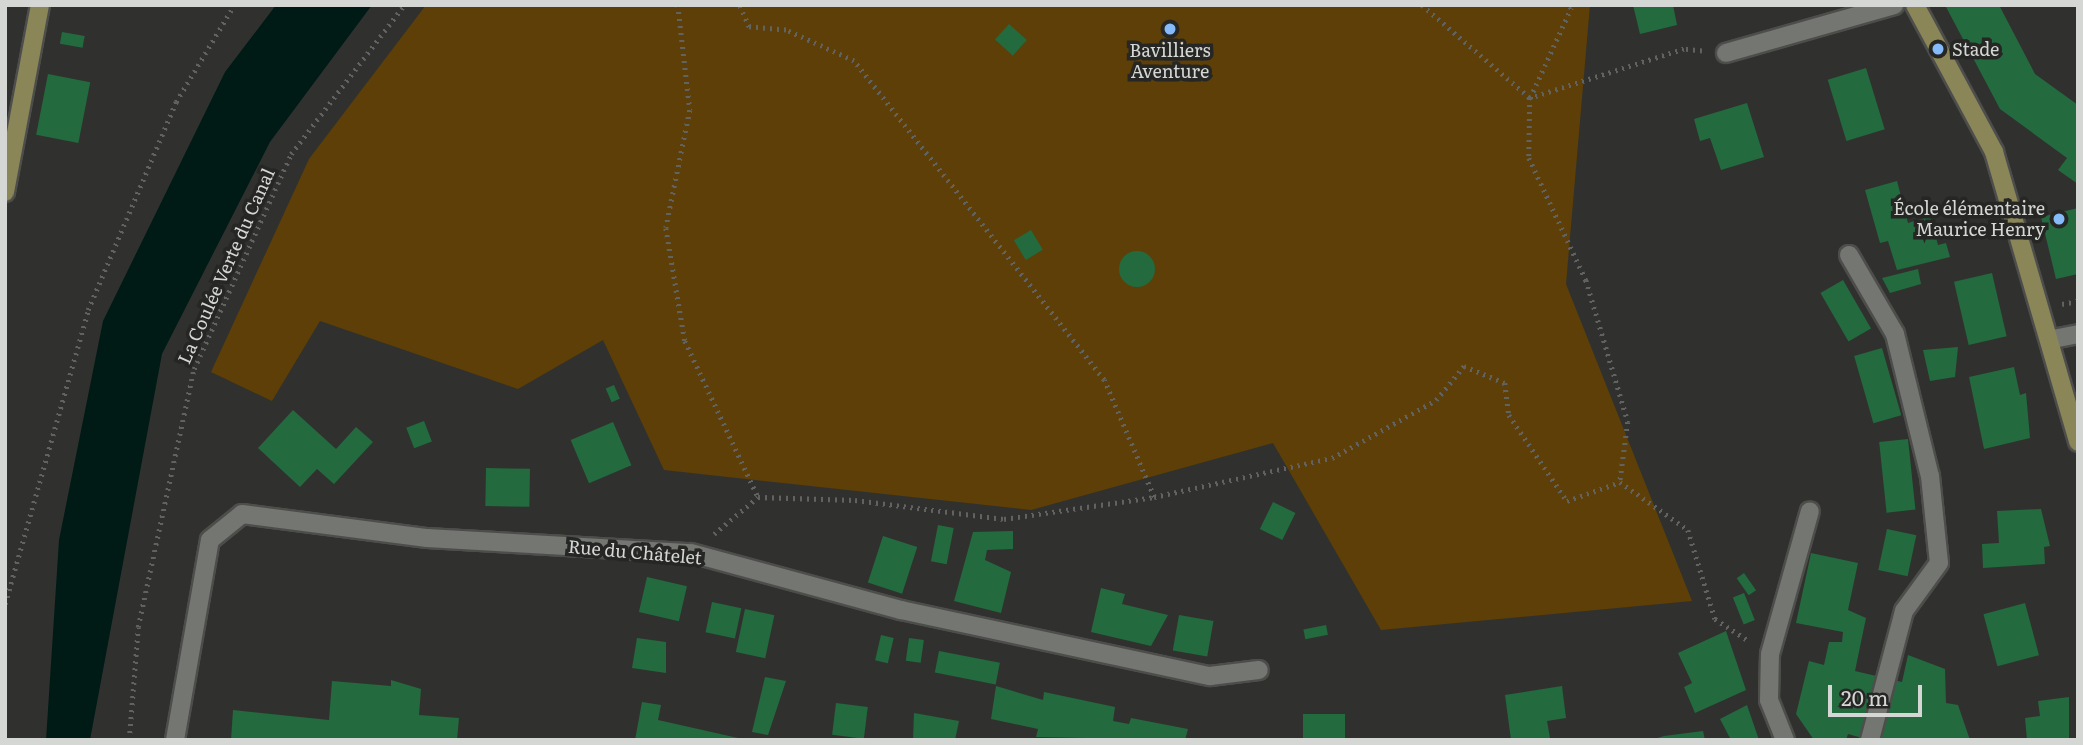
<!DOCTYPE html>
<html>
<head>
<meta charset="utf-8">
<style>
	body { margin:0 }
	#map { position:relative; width:2083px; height:745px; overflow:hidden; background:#30312e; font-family:Literata,serif }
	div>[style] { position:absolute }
	.green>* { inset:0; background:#5d3f07 }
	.water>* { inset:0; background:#001b16 }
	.building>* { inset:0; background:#236a3e; transform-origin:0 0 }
	.round { border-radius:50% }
	.path>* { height:4.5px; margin-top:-2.25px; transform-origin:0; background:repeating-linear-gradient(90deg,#626360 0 2px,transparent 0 7px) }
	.roads { filter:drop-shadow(2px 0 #4d4e4b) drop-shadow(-2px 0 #4d4e4b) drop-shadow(0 2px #4d4e4b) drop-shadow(0 -2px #4d4e4b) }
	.street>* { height:18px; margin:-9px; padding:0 9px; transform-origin:9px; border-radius:9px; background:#747672 }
	.secondary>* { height:18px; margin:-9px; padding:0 9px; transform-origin:9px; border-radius:9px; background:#8a8658 }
	.dots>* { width:19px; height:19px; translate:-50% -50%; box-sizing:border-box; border:4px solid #262724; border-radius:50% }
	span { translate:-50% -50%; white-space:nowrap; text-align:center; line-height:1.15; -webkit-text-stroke:7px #262724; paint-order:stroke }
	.poi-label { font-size:18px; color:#d5d7d4 }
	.left { translate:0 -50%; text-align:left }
	.right { translate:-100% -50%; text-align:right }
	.street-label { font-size:18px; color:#d5d7d4 }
	.frame { position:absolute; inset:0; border:7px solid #d5d7d4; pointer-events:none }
	.scale { position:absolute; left:1828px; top:685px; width:94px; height:32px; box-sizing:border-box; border:4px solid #d5d7d4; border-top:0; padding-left:9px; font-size:21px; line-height:24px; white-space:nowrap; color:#d5d7d4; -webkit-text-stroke:5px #262724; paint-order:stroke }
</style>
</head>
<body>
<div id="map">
	<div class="green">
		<div style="clip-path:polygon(426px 5px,1590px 5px,1566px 284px,1692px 601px,1381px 630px,1273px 443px,1031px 510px,664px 470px,603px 340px,518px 389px,320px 321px,272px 401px,211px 372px,309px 159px)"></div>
	</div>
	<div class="water">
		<div style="clip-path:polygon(276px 5px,372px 5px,270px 142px,162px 354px,90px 740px,46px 740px,59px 540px,103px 321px,225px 72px)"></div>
	</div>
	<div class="building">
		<div style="clip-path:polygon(1633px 5px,1673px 5px,1677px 25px,1640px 34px)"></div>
		<div style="clip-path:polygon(1945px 5px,1999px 5px,2035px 74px,2078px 105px,2078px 184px,2058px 170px,2067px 158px,2000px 109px)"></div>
		<div style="left:1009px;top:24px;width:24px;height:21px;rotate:42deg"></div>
		<div style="left:62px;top:32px;width:23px;height:12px;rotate:10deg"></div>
		<div style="left:1866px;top:68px;width:64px;height:40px;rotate:73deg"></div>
		<div style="left:48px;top:74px;width:43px;height:62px;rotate:11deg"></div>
		<div style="clip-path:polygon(1747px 103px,1764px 157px,1721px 170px,1710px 138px,1700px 141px,1694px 119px)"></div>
		<div style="clip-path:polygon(1897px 181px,1908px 223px,1930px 216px,1938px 245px,1946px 243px,1950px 257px,1897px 270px,1888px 241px,1880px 243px,1865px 190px)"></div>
		<div style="clip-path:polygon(2078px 208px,2078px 274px,2056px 279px,2041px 217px)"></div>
		<div style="left:1031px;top:230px;width:23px;height:20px;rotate:59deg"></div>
		<div class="round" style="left:1119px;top:251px;width:36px;height:36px"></div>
		<div style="clip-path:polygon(1918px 269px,1921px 284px,1890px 293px,1882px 278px)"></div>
		<div style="left:1992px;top:273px;width:65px;height:39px;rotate:77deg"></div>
		<div style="left:1843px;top:280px;width:56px;height:26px;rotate:60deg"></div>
		<div style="clip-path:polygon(1958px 347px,1955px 377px,1930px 381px,1923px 350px)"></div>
		<div style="left:1882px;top:348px;width:70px;height:29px;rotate:74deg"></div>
		<div style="clip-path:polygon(2014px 367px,2020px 395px,2026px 393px,2030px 438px,1984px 449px,1969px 377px)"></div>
		<div style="left:614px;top:385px;width:15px;height:9px;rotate:67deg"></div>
		<div style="clip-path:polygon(293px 410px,336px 449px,356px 427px,373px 442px,334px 484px,317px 469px,300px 487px,258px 448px)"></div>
		<div style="left:424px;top:421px;width:22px;height:19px;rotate:69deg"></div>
		<div style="left:613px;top:422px;width:47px;height:46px;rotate:67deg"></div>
		<div style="left:1908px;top:439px;width:71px;height:29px;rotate:84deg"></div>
		<div style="left:486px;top:468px;width:44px;height:38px;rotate:1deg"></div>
		<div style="left:1273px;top:502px;width:25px;height:30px;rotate:26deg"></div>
		<div style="clip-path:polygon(2041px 509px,2050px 546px,2044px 547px,2045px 564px,1983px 568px,1982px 544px,1999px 543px,1997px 511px)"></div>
		<div style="left:938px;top:525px;width:16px;height:37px;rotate:11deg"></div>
		<div style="left:1887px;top:529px;width:30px;height:42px;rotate:12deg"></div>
		<div style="clip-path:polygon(1013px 531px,1013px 549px,987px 550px,985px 560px,1011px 572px,1001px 613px,954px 601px,973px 532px)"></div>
		<div style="left:883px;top:536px;width:36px;height:49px;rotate:18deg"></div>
		<div style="clip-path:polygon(1811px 553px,1858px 563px,1848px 610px,1866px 618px,1855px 671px,1902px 682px,1908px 655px,1945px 669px,1946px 703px,1958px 705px,1970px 740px,1869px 740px,1848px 734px,1846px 740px,1814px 740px,1796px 714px,1809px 661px,1824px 665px,1829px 642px,1842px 642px,1843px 632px,1796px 623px)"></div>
		<div style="left:1744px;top:573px;width:21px;height:9px;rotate:55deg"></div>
		<div style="left:647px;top:577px;width:41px;height:36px;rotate:13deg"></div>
		<div style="clip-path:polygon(1101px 588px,1125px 594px,1122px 604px,1168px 615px,1151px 646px,1091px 632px)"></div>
		<div style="left:1744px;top:593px;width:29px;height:12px;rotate:68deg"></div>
		<div style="left:712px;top:602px;width:30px;height:31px;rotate:12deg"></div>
		<div style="left:2025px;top:603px;width:54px;height:43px;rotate:75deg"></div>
		<div style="left:745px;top:609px;width:30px;height:44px;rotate:12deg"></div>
		<div style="left:1179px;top:615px;width:35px;height:36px;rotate:10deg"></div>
		<div style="left:1326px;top:625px;width:10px;height:23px;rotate:79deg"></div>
		<div style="clip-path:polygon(1726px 631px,1746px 690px,1695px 713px,1684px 687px,1692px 683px,1678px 653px)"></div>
		<div style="left:881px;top:635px;width:13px;height:26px;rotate:13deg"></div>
		<div style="clip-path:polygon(637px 638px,666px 642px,666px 673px,632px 668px)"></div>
		<div style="left:909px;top:638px;width:15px;height:23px;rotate:8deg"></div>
		<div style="left:939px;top:651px;width:62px;height:22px;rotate:11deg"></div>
		<div style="clip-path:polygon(765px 677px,786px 681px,768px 735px,752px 732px)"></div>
		<div style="clip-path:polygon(391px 680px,421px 689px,419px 715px,459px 718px,457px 740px,231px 740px,233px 710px,329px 720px,332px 681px,391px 686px)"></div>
		<div style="clip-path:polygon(996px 686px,1043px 700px,1044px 692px,1115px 707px,1113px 721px,1129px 724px,1131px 718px,1188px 729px,1185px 740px,1036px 737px,1038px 729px,991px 719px)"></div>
		<div style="clip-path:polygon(1562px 686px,1566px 718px,1547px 721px,1550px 738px,1511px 740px,1505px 695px)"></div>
		<div style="clip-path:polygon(2069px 697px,2069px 740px,2027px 740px,2025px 718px,2040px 716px,2038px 701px)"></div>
		<div style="clip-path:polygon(642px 702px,661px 705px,658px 720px,747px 740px,635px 740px)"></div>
		<div style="left:836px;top:703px;width:32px;height:32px;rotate:7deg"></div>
		<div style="clip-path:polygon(1747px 705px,1759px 740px,1731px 740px,1720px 719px)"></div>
		<div style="clip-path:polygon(914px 713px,959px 721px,955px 740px,913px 740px)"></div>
		<div style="left:1303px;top:714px;width:42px;height:26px"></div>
		<div style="clip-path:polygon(1703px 731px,1705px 740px,1651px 740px,1664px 736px)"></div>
	</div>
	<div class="path">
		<div style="left:678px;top:5px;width:106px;rotate:83.5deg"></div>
		<div style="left:690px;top:110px;width:120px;rotate:101.5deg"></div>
		<div style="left:666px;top:228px;width:115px;rotate:80.5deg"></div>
		<div style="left:685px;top:341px;width:172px;rotate:64.9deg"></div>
		<div style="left:1422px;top:5px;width:143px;rotate:40.7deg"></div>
		<div style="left:1530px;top:98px;width:99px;rotate:-65.5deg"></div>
		<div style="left:1571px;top:8px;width:5px;rotate:-143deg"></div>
		<div style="left:1702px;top:51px;width:18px;rotate:-174deg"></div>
		<div style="left:1684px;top:49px;width:162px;rotate:162.3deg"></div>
		<div style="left:1530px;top:98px;width:60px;rotate:91deg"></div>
		<div style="left:1529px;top:158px;width:135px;rotate:65deg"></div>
		<div style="left:1586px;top:280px;width:148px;rotate:73.5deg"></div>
		<div style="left:1628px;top:422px;width:61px;rotate:97.6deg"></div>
		<div style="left:1620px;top:482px;width:83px;rotate:35.2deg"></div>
		<div style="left:1688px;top:530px;width:93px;rotate:73.1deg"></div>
		<div style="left:1715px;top:619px;width:40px;rotate:32.9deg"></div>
		<div style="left:2062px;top:304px;width:16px;rotate:-11deg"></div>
		<div style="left:1154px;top:497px;width:182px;rotate:-12.4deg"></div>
		<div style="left:1332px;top:458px;width:119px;rotate:-29.1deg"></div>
		<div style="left:1436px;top:400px;width:44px;rotate:-50.5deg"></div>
		<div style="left:1464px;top:366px;width:44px;rotate:22.5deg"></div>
		<div style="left:1505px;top:383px;width:32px;rotate:83deg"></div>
		<div style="left:1509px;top:415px;width:104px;rotate:56deg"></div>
		<div style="left:1567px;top:501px;width:56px;rotate:-19.7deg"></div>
		<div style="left:714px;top:534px;width:57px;rotate:-40.1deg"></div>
		<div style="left:758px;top:497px;width:97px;rotate:1.8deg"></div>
		<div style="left:855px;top:500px;width:150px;rotate:7.3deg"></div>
		<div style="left:1004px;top:519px;width:152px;rotate:-8.3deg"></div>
		<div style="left:1154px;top:497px;width:127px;rotate:-113.1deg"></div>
		<div style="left:1104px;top:380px;width:405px;rotate:-128.1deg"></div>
		<div style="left:854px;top:61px;width:75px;rotate:-155.5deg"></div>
		<div style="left:786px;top:30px;width:37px;rotate:-175deg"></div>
		<div style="left:749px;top:27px;width:24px;rotate:-114deg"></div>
		<div style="left:5px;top:604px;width:305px;rotate:-74.2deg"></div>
		<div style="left:88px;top:310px;width:226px;rotate:-67.1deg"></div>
		<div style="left:176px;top:102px;width:113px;rotate:-59.1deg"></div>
		<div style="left:129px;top:740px;width:113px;rotate:-85.4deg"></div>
		<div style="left:138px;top:627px;width:264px;rotate:-77.8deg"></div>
		<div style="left:194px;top:369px;width:236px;rotate:-65.7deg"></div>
		<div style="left:291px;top:154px;width:187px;rotate:-52.8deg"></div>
	</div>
	<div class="roads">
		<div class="street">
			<div style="left:1726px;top:53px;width:175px;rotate:-15.9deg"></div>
			<div style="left:1849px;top:255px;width:91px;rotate:59.8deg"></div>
			<div style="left:1895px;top:334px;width:146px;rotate:76.2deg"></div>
			<div style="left:1930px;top:476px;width:87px;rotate:84.1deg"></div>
			<div style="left:1939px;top:563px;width:59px;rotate:126.1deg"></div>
			<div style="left:1904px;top:611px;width:133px;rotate:104.8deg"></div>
			<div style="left:2053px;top:339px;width:25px;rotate:-11deg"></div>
			<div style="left:175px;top:740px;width:203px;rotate:-80.1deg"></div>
			<div style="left:210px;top:540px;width:41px;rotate:-39.1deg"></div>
			<div style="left:242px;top:514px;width:187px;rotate:7.4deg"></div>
			<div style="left:427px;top:538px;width:264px;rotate:3.3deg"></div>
			<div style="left:691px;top:553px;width:218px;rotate:15.2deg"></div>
			<div style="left:901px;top:610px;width:316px;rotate:12.1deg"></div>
			<div style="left:1210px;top:676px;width:49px;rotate:-7deg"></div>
			<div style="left:1785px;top:740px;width:43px;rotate:-111.8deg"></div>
			<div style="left:1769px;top:700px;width:46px;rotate:-88.8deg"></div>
			<div style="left:1770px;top:654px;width:148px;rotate:-74.4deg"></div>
		</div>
		<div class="secondary">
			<div style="left:1915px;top:5px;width:167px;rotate:61.7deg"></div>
			<div style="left:1994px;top:152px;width:302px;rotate:73.8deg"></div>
			<div style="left:5px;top:192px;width:190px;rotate:-79.4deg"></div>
		</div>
	</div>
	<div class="dots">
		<div style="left:1170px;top:29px;background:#86bbfb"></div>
		<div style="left:1938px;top:49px;background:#86bbfb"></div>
		<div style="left:2059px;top:219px;background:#86bbfb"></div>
	</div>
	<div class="poi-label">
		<span class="left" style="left:1952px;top:49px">Stade</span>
		<span style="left:1170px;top:61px">Bavilliers<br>Aventure</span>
		<span class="right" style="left:2045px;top:219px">École élémentaire<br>Maurice Henry</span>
	</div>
	<div class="street-label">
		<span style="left:226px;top:266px;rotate:-66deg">La Coulée Verte du Canal</span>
		<span style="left:635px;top:552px;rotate:5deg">Rue du Châtelet</span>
	</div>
	<div class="frame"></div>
	<div class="scale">20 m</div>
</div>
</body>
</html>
